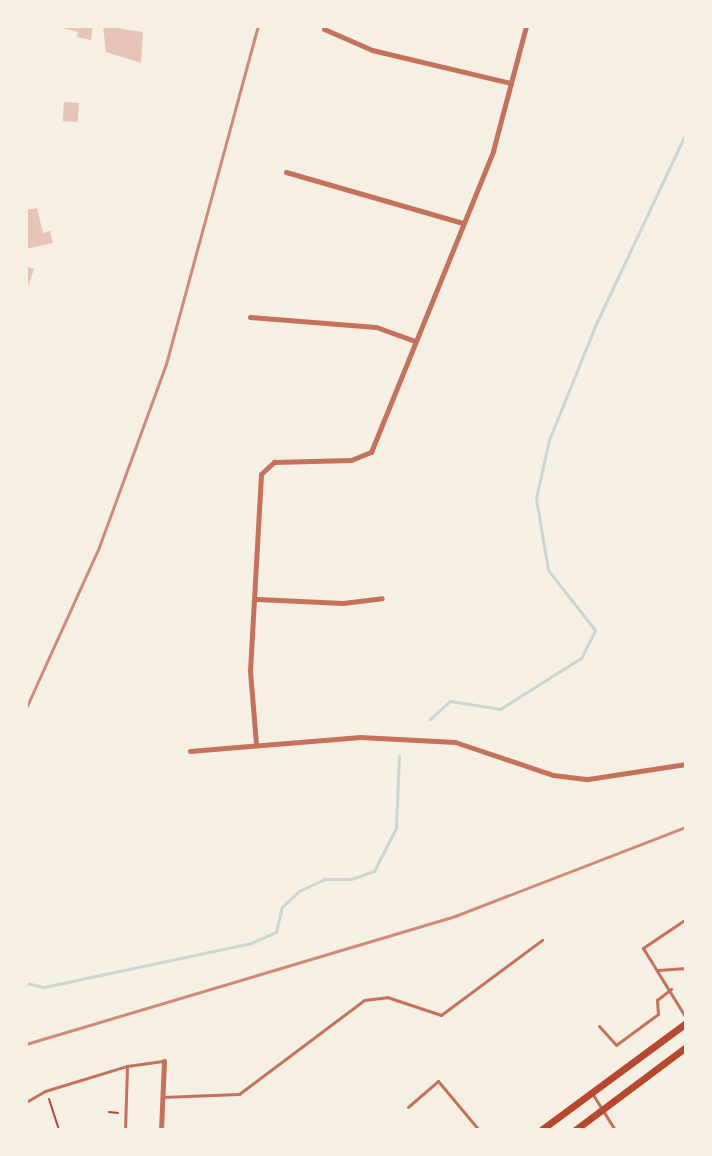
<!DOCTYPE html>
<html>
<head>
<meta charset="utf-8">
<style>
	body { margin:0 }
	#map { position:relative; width:712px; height:1156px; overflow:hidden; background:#f6efe4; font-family:Merriweather,serif }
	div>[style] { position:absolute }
	.stream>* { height:3px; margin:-1.5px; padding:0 1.5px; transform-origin:1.5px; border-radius:1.5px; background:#c9d6d2 }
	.building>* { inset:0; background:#e6c5b7; transform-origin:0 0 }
	.path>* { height:2px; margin:-1px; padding:0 1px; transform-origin:1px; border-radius:1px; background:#b5482f }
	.service>* { height:3px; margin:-1.5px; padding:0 1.5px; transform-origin:1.5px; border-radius:1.5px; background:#c5725c }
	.minor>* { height:5px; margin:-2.5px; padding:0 2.5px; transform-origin:2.5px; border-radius:2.5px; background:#c5725c }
	.secondary>* { height:7px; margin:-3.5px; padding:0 3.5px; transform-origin:3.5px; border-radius:3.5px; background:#b5482f }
	.rail>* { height:3px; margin:-1.5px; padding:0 1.5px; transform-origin:1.5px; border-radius:1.5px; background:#cf8b77 }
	span { translate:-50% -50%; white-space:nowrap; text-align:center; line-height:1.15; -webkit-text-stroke:6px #f6efe4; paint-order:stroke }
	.frame { position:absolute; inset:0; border:28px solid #f6efe4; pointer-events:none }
</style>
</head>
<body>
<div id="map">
	<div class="stream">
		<div style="left:430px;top:719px;width:27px;rotate:-42deg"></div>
		<div style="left:450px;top:701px;width:51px;rotate:9.1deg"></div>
		<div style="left:500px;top:709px;width:96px;rotate:-32.2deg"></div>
		<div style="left:581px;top:658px;width:31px;rotate:-63deg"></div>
		<div style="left:595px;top:630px;width:76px;rotate:-128.1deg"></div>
		<div style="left:548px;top:570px;width:73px;rotate:-99.5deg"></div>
		<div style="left:536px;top:498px;width:59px;rotate:-77.4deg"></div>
		<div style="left:549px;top:440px;width:123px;rotate:-68deg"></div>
		<div style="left:595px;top:326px;width:213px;rotate:-64.8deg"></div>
		<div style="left:26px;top:983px;width:18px;rotate:13deg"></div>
		<div style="left:44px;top:987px;width:212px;rotate:-12deg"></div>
		<div style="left:251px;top:943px;width:27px;rotate:-24deg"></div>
		<div style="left:276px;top:932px;width:26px;rotate:-77deg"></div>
		<div style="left:282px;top:907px;width:23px;rotate:-43deg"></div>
		<div style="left:299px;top:891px;width:29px;rotate:-25deg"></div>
		<div style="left:325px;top:879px;width:26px"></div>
		<div style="left:351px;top:879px;width:24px;rotate:-19deg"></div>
		<div style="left:374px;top:871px;width:48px;rotate:-62.9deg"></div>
		<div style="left:396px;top:828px;width:72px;rotate:-87.6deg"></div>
	</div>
	<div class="building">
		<div style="clip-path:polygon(53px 26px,93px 26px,91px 40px,77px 37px,78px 32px)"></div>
		<div style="clip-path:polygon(103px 26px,143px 32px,141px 63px,106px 52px)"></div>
		<div style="left:64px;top:102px;width:15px;height:19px;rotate:4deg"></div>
		<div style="clip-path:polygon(37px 208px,43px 233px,50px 231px,53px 243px,26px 249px,26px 210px)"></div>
		<div style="clip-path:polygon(26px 266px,34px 269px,27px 289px,26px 289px)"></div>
	</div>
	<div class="path">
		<div style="left:49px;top:1099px;width:33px;rotate:72deg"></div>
		<div style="left:109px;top:1112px;width:9px;rotate:6deg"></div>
	</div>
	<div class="service">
		<div style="left:686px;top:919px;width:52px;rotate:146deg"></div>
		<div style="left:643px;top:948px;width:82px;rotate:58.4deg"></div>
		<div style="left:658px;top:970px;width:28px;rotate:-4deg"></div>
		<div style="left:599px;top:1026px;width:25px;rotate:48deg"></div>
		<div style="left:616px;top:1045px;width:52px;rotate:-36.4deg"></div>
		<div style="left:658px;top:1014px;width:14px;rotate:-94deg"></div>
		<div style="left:657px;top:1000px;width:18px;rotate:-38deg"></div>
		<div style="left:592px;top:1093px;width:44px;rotate:58.1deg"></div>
		<div style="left:162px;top:1097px;width:77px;rotate:-2.2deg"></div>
		<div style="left:239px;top:1094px;width:156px;rotate:-36.9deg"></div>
		<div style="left:364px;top:1000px;width:23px;rotate:-7deg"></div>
		<div style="left:387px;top:997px;width:57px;rotate:18.4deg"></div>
		<div style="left:441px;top:1015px;width:126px;rotate:-36.6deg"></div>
		<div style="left:26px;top:1102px;width:22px;rotate:-30deg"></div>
		<div style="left:45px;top:1091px;width:86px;rotate:-17deg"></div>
		<div style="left:127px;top:1066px;width:36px;rotate:-8deg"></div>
		<div style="left:408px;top:1107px;width:40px;rotate:-41deg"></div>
		<div style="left:438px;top:1081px;width:64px;rotate:50.1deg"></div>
		<div style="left:125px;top:1130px;width:64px;rotate:-88.2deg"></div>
	</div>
	<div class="minor">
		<div style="left:324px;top:29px;width:52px;rotate:23.6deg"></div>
		<div style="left:372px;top:50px;width:143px;rotate:13.4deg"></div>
		<div style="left:286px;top:172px;width:184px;rotate:16.1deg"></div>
		<div style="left:250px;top:317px;width:126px;rotate:4.5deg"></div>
		<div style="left:376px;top:327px;width:41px;rotate:19.7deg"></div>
		<div style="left:257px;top:599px;width:86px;rotate:2.7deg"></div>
		<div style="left:343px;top:603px;width:39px;rotate:-7deg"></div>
		<div style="left:256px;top:744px;width:73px;rotate:-94.7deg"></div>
		<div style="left:250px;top:671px;width:197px;rotate:-86.8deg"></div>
		<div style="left:261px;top:474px;width:18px;rotate:-43deg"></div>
		<div style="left:274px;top:462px;width:77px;rotate:-1.5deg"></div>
		<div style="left:351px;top:460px;width:22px;rotate:-22deg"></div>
		<div style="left:371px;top:452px;width:325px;rotate:-67.9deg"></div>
		<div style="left:493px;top:151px;width:129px;rotate:-75.2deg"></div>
		<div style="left:190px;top:751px;width:171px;rotate:-4.7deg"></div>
		<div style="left:360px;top:737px;width:95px;rotate:3deg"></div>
		<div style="left:455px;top:742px;width:103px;rotate:18.6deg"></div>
		<div style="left:553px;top:775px;width:35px;rotate:7deg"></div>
		<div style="left:588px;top:779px;width:99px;rotate:-8.7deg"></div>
		<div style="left:161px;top:1130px;width:69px;rotate:-87.5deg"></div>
	</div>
	<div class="secondary">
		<div style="left:541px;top:1130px;width:180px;rotate:-36.4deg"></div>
		<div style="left:575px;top:1130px;width:139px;rotate:-36.8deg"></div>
	</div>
	<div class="rail">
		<div style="left:26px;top:708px;width:177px;rotate:-65.6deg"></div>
		<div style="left:99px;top:547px;width:195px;rotate:-69.9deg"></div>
		<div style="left:166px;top:364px;width:350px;rotate:-74.8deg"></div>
		<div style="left:26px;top:1044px;width:448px;rotate:-16.6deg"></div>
		<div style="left:455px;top:916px;width:248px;rotate:-21.1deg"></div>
	</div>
	<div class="frame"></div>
</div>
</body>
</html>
